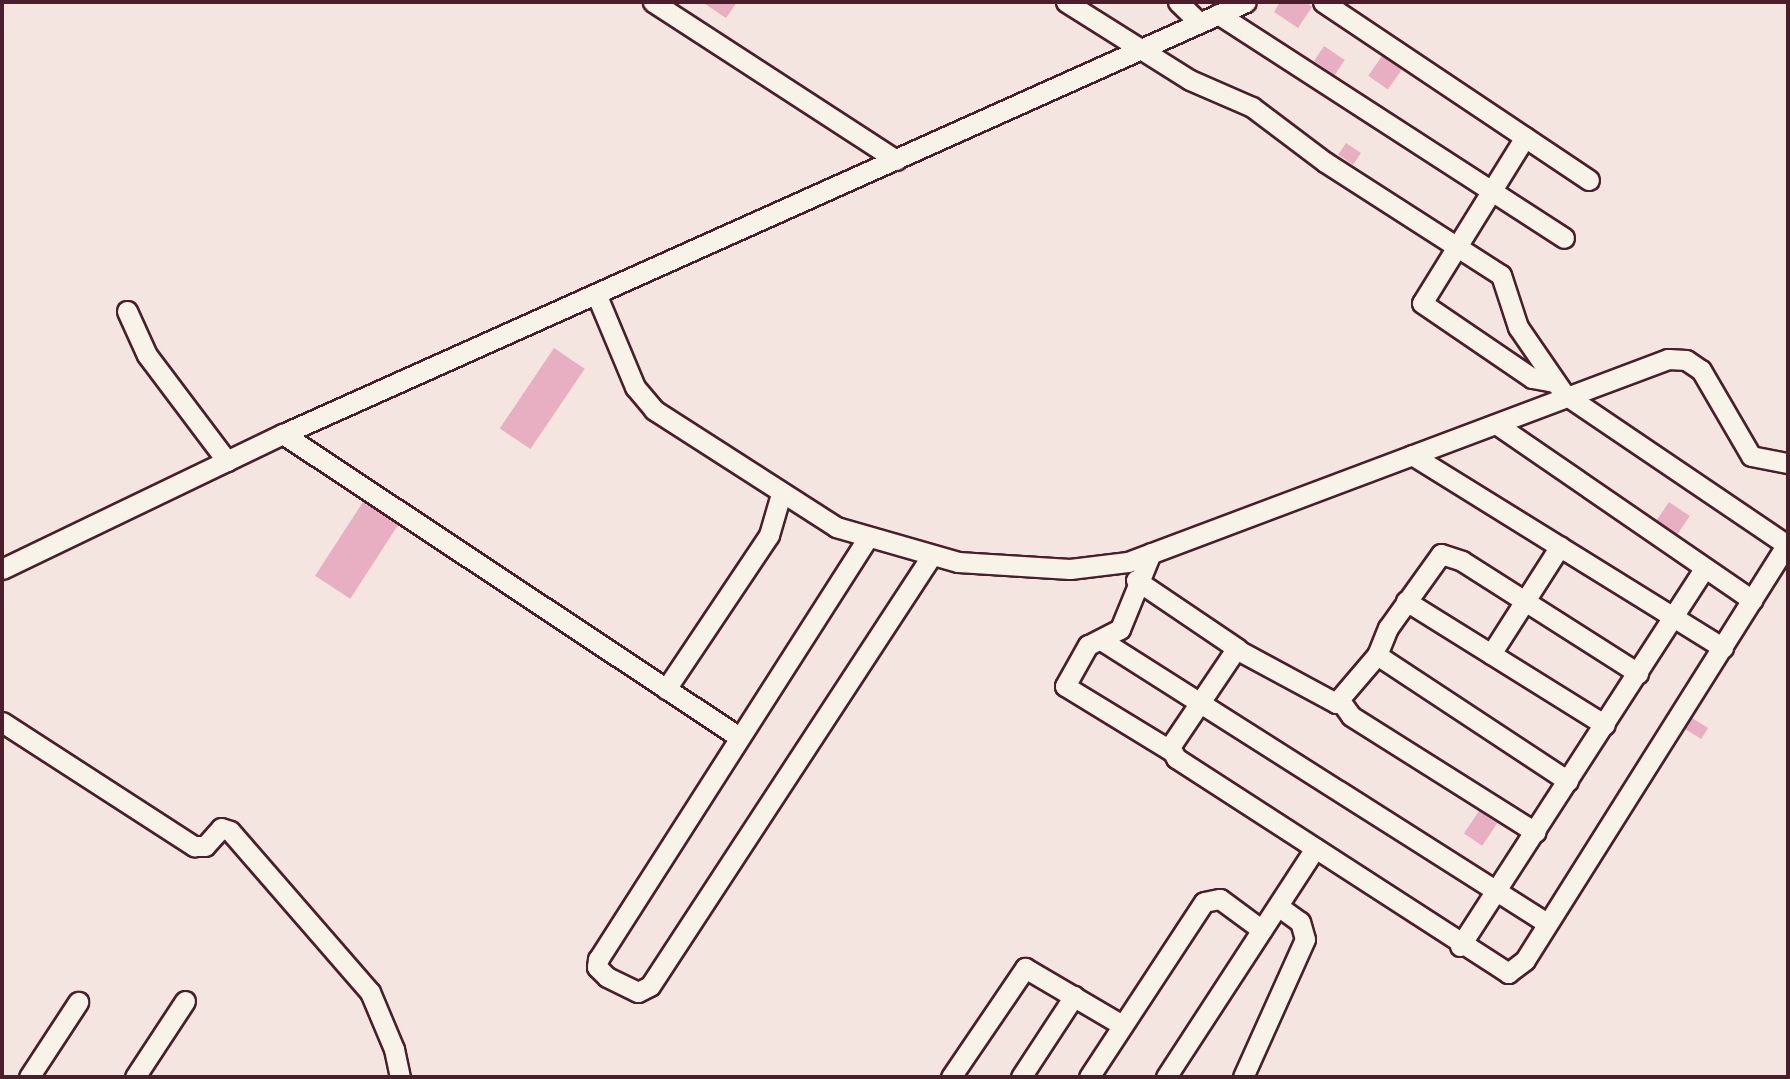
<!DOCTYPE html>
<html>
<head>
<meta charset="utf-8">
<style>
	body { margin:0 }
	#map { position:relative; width:1790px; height:1079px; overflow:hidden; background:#f4e5e0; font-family:"Playpen Sans",sans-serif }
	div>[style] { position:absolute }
	.building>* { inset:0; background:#e8afc2; transform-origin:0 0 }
	.roads { filter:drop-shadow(2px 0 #4a1f2b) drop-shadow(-2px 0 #4a1f2b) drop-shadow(0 2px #4a1f2b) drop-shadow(0 -2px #4a1f2b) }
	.minor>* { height:19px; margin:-9.5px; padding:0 9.5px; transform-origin:9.5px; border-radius:9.5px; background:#f7f3e8 }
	span { translate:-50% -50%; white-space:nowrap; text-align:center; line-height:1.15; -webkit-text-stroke:7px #f7f3e8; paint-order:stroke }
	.frame { position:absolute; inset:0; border:4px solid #4a1f2b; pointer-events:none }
</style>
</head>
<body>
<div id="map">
	<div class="building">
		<div style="clip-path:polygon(702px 2px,737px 2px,726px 18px)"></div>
		<div style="clip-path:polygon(1280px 2px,1306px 2px,1312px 7px,1298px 28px,1274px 12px)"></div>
		<div style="left:1324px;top:46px;width:25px;height:18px;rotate:34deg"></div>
		<div style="left:1382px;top:56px;width:24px;height:24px;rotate:35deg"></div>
		<div style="left:1346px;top:143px;width:18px;height:14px;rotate:34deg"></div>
		<div style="left:554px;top:348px;width:37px;height:97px;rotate:34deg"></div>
		<div style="left:363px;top:502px;width:42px;height:88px;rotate:33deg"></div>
		<div style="left:1669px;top:502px;width:25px;height:22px;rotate:34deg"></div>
		<div style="left:1692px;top:718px;width:19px;height:13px;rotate:32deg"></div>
		<div style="left:1479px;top:811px;width:22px;height:27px;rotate:34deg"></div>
	</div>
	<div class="roads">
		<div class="minor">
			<div style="left:653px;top:2px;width:290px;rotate:33deg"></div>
			<div style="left:1066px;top:2px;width:146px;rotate:32.2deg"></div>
			<div style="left:1190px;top:80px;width:68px;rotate:23.5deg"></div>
			<div style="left:1252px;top:107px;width:91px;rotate:37deg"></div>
			<div style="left:1325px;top:162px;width:209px;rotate:32.7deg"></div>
			<div style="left:1501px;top:275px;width:55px;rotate:71.9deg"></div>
			<div style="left:1518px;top:327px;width:81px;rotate:55.5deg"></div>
			<div style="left:1564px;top:394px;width:269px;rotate:34.1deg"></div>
			<div style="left:1178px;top:2px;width:30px;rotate:44deg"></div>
			<div style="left:1323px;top:2px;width:320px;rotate:33.8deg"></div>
			<div style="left:1218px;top:14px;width:412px;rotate:32.9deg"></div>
			<div style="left:1525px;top:137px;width:195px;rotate:121.8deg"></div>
			<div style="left:1422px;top:303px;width:133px;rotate:34.3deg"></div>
			<div style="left:1532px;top:378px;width:22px;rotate:10deg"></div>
			<div style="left:597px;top:296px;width:99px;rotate:67.3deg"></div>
			<div style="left:635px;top:387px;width:30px;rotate:50deg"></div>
			<div style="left:654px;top:410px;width:216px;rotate:32.7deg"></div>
			<div style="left:836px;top:527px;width:127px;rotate:16deg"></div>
			<div style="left:958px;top:562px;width:112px;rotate:3.6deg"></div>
			<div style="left:1070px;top:569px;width:58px;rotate:-6.9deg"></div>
			<div style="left:1128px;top:562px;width:577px;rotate:-20.6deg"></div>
			<div style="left:1668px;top:359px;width:18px;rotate:3deg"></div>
			<div style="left:1686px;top:360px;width:18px;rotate:34deg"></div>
			<div style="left:1701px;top:370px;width:99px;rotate:59.8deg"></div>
			<div style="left:1751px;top:456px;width:38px;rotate:11deg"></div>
			<div style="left:127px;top:311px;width:48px;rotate:65.6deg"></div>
			<div style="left:147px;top:355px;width:133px;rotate:53deg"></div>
			<div style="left:1496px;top:424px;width:311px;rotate:34.5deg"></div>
			<div style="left:283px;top:434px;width:544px;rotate:33.6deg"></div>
			<div style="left:1412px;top:455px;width:366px;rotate:31.8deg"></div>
			<div style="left:867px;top:539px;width:499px;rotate:122.6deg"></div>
			<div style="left:598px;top:959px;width:8px;rotate:97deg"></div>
			<div style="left:597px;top:967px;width:14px;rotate:45deg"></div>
			<div style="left:607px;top:977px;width:34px;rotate:26deg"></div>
			<div style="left:638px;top:992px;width:13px;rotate:-27deg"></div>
			<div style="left:650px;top:986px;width:515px;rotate:-56.8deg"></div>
			<div style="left:1151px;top:553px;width:82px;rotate:112.2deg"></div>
			<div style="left:1120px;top:629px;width:36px;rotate:153deg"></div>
			<div style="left:1088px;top:645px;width:47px;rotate:119.3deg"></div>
			<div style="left:1065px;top:686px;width:123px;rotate:31.4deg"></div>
			<div style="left:2px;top:569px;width:312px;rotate:-25.7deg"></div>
			<div style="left:283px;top:434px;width:1055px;rotate:-24.16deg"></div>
			<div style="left:1136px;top:580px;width:123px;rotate:34.1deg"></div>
			<div style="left:1406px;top:601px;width:234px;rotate:31.9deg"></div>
			<div style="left:1101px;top:640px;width:528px;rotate:32.4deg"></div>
			<div style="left:1491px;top:654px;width:128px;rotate:-57.4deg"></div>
			<div style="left:1377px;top:655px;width:29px;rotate:-68deg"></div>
			<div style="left:1388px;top:628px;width:91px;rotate:-54.4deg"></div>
			<div style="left:1441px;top:554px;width:22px;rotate:18deg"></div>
			<div style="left:1462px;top:561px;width:209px;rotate:32.5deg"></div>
			<div style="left:666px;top:689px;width:185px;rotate:-56.2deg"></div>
			<div style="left:769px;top:535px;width:43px;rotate:-73.7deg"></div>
			<div style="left:1341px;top:702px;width:17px;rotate:54deg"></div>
			<div style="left:1351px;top:716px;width:218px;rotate:32.2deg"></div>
			<div style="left:2px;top:722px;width:229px;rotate:32.9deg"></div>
			<div style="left:194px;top:846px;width:11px"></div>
			<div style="left:205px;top:846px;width:24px;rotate:-48deg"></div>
			<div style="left:221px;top:828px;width:9px;rotate:18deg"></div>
			<div style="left:230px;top:831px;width:213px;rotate:49deg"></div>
			<div style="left:370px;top:992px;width:62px;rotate:67.2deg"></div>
			<div style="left:394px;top:1049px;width:29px;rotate:78deg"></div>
			<div style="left:1568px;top:781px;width:229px;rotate:-146.6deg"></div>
			<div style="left:1377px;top:655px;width:63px;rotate:130.5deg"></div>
			<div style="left:1336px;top:703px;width:114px;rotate:-151.6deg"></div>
			<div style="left:1236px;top:649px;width:118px;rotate:124deg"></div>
			<div style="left:1170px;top:747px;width:13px;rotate:61deg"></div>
			<div style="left:1176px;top:758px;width:396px;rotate:32.9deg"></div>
			<div style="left:1508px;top:973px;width:21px;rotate:-37deg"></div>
			<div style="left:1525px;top:960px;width:493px;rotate:-57.8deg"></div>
			<div style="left:1460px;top:946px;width:450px;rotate:-57.1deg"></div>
			<div style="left:29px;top:1077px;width:90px;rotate:-56.8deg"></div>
			<div style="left:135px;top:1077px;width:91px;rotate:-56.7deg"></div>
			<div style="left:951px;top:1077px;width:132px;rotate:-55.8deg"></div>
			<div style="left:1025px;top:968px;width:113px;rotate:30.4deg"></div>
			<div style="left:1021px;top:1077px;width:97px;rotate:-56.8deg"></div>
			<div style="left:1089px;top:1077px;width:209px;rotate:-56.7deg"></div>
			<div style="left:1204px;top:902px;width:16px;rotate:-11deg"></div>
			<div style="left:1220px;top:899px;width:52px;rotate:36.4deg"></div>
			<div style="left:1166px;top:1077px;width:273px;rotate:-56.9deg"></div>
			<div style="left:1243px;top:1077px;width:151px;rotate:-65.8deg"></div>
			<div style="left:1305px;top:939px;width:18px;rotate:-106deg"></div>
			<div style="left:1300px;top:922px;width:27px;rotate:-144deg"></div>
		</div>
	</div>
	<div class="frame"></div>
</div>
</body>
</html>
